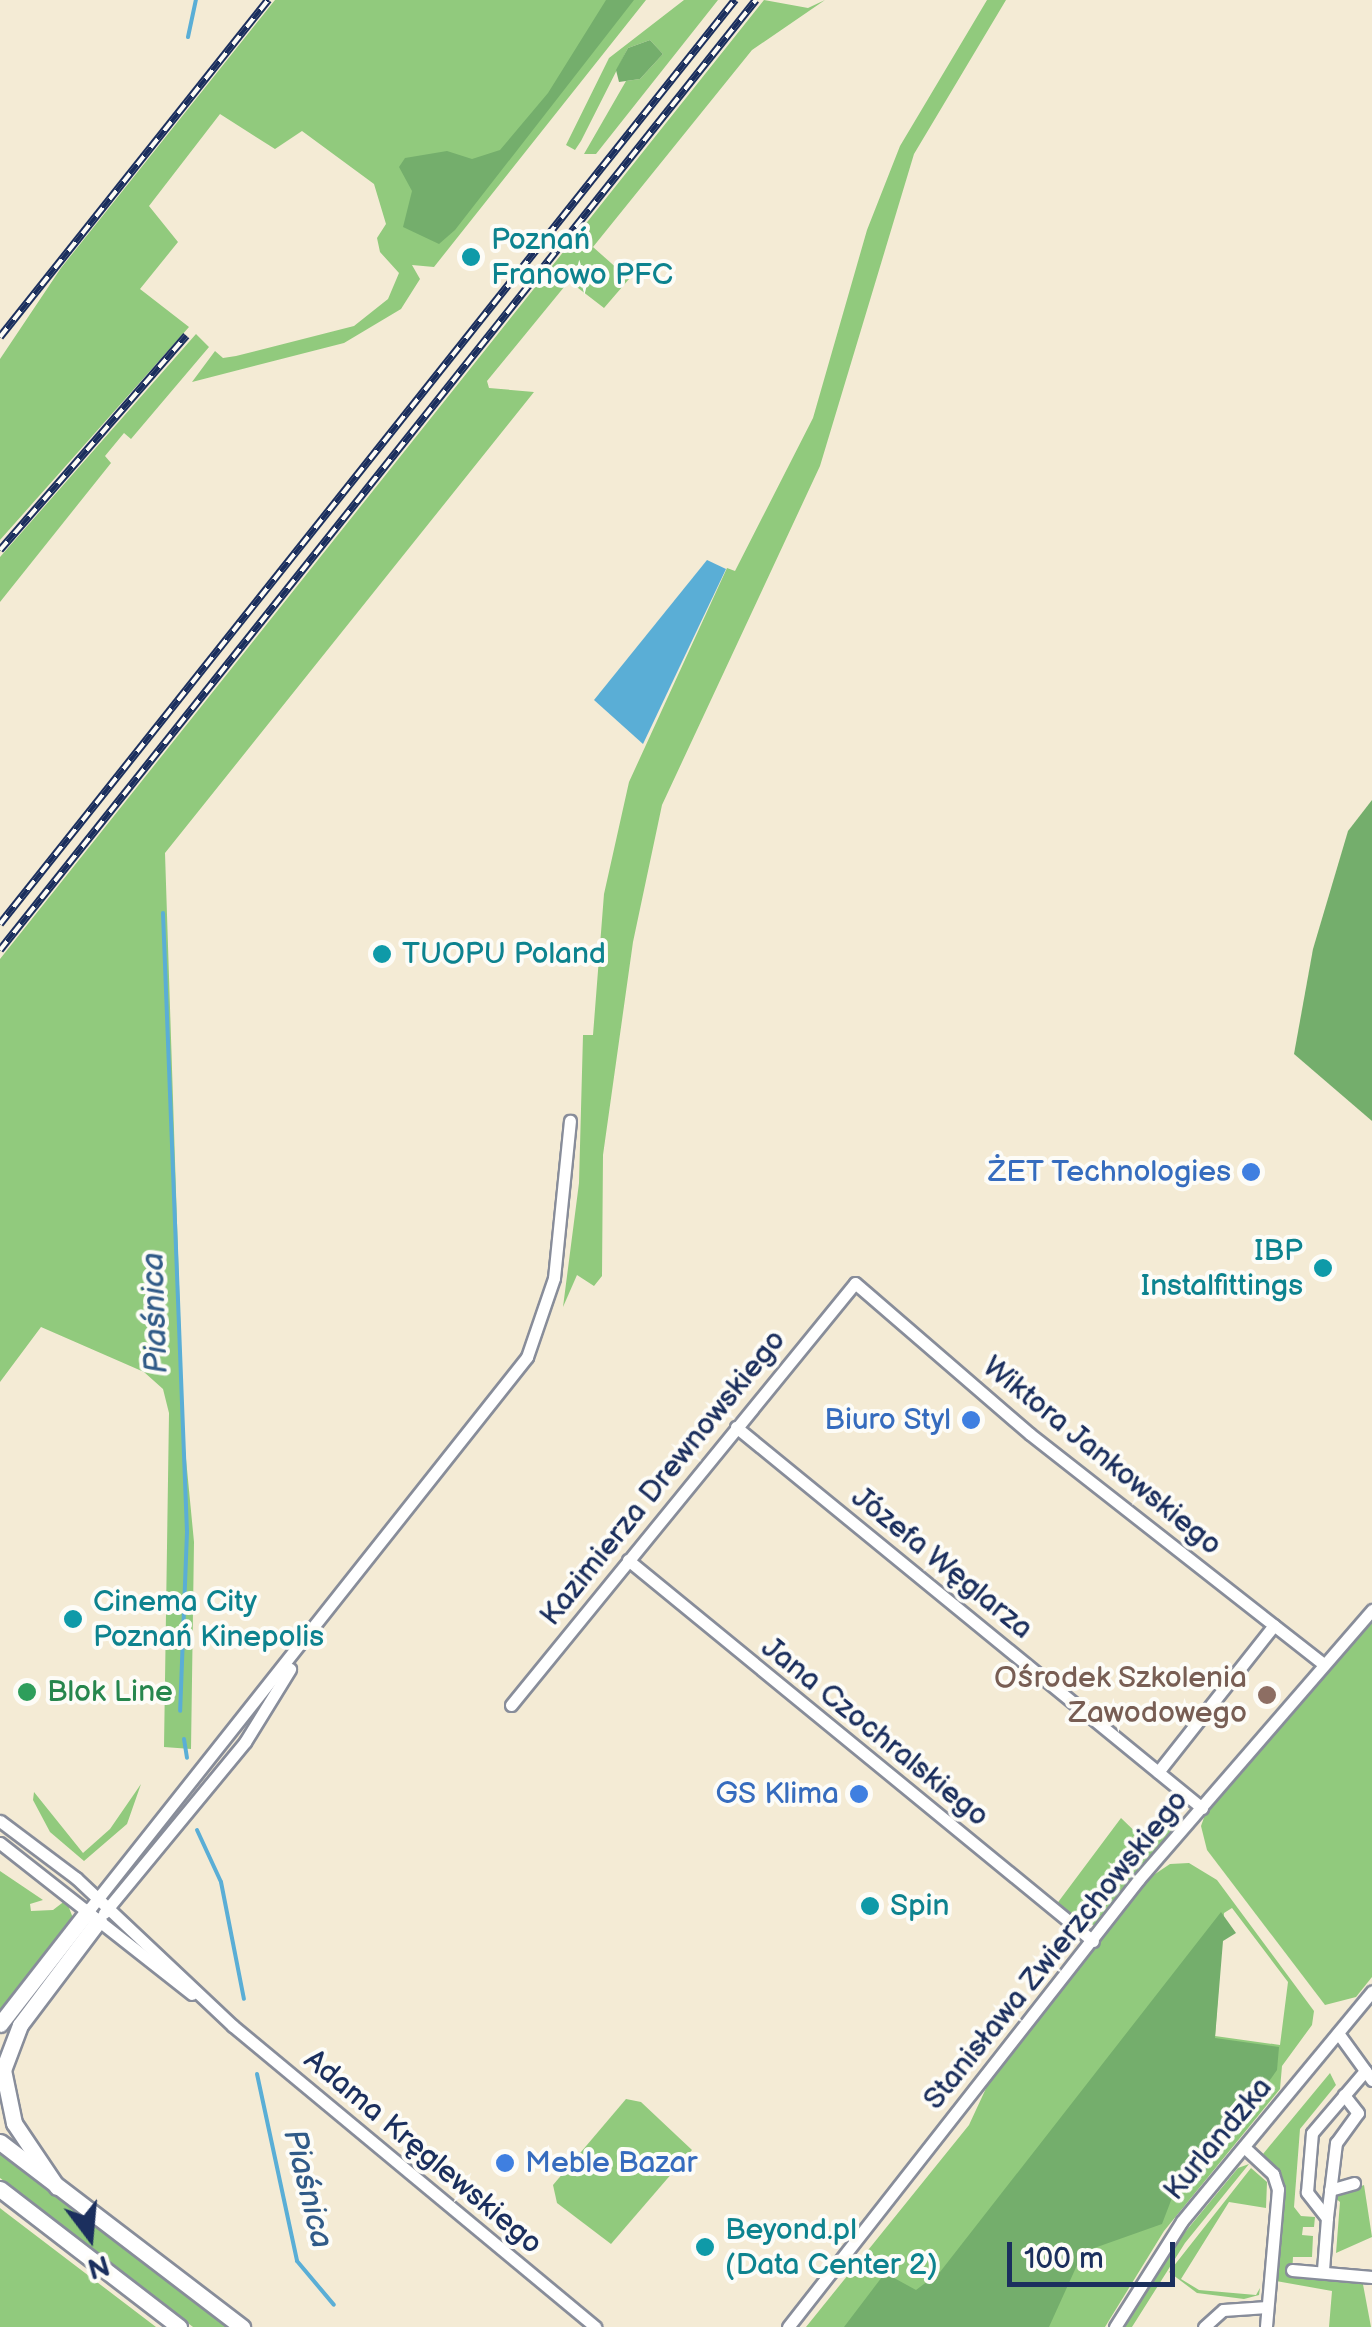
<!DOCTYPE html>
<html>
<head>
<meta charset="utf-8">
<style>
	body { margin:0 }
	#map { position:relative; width:1372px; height:2327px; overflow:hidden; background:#f4ebd5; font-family:"Balsamiq Sans",sans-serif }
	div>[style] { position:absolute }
	.green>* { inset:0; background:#91ca7d }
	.forest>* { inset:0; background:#74ae6c }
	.water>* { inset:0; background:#5aaed6 }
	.stream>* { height:4px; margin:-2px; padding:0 2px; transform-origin:2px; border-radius:2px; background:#5aaed6 }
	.roads { filter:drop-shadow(2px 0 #888d9a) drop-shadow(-2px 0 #888d9a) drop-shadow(0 2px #888d9a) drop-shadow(0 -2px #888d9a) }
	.minor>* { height:11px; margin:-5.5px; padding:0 5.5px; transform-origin:5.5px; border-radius:5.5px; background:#fff }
	.secondary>* { height:15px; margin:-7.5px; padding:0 7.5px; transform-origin:7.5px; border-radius:7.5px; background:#fff }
	.rail>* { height:8px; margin-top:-4px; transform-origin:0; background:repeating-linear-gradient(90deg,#fdfcf7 0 11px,#1b2f5e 0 22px); box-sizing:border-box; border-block:2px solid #1b2f5e }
	.dots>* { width:28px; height:28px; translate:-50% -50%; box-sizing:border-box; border:5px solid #fdfcf7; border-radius:50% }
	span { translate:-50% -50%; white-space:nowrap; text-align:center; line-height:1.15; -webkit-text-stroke:8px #fdfcf7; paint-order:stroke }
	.culture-label { font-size:30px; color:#0d838f }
	.left { translate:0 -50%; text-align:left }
	.right { translate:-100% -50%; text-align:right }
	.shop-label { font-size:30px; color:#366cbe }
	.street-label { font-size:30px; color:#1b2f5e }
	.education-label { font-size:30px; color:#785e54 }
	.leisure-label { font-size:30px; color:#27864d }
	.water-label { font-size:32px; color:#315b88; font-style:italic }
	.north { position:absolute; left:40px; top:2187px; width:100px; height:100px; -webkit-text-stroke:8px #fdfcf7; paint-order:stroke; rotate:164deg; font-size:28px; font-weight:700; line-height:40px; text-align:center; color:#1b2f5e }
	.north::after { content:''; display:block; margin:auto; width:35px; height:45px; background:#1b2f5e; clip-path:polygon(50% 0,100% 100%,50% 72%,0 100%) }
	.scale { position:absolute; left:1007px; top:2242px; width:168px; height:45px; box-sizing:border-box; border:5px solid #1b2f5e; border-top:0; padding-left:12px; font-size:30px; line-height:35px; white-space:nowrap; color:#1b2f5e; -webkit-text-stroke:8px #fdfcf7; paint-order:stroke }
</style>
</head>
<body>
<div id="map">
	<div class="green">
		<div style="clip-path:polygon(275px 0,646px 0,434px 267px,412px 265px,420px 279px,401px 309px,344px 343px,192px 382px,215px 351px,223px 358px,236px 356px,354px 326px,388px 299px,399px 273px,380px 252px,377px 238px,386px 224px,374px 184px,302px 131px,275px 149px,220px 114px,149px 206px,178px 242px,140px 289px,189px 327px,0 540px,0 359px,61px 268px)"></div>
		<div style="clip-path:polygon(684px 0,718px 0,596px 154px,584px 154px,626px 81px,640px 79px,663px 54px,650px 40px,628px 48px,581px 141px,575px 150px,566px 145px,609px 58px)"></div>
		<div style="clip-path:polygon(764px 0,808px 8px,825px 0,752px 50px,593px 247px,629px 279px,604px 308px,569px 281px,487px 381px,489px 388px,534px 392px,165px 853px,184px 1438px,194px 1542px,191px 1749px,164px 1747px,169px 1413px,163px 1389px,144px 1372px,41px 1327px,0 1382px,0 959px)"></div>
		<div style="clip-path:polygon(987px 0,1006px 0,914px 154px,820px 466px,662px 805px,633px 942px,603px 1155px,602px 1276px,594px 1286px,577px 1275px,563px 1307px,579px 1183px,583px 1035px,593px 1035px,604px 894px,629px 782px,727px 568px,735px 571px,813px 418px,867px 230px,900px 146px)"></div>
		<div style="clip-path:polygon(196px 334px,209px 347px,131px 439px,124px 433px,105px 456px,111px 463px,0 602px,0 557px)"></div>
		<div style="clip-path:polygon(1372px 1615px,1372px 1977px,1356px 1997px,1325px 2005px,1207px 1850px,1201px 1826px,1206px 1812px)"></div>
		<div style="clip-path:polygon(141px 1784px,127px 1824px,84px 1861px,50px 1832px,33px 1800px,34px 1792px,83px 1853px,110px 1829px)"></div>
		<div style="clip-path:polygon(1121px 1818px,1150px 1846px,1167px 1826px,1175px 1833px,1099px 1925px,1083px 1925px,1056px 1905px)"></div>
		<div style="clip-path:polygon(evenodd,1189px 1863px,1217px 1880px,1314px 2011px,1312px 2025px,1282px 2066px,1280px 2089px,1164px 2231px,1105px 2327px,806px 2327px,969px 2125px,995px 2069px,1146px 1880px,1170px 1864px,1189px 1863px,1232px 1908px,1288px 1982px,1280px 2045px,1215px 2036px,1224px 1913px,1232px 1908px)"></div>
		<div style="clip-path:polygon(0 1871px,43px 1900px,30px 1904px,31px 1911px,53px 1910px,66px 1900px,73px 1918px,0 2017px)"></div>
		<div style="clip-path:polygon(1330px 2073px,1336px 2085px,1300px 2129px,1294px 2207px,1301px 2216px,1315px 2217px,1314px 2227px,1303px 2227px,1302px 2235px,1313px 2236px,1312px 2257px,1293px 2257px,1292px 2274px,1362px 2279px,1371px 2327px,1329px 2327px,1332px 2291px,1276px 2281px,1284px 2191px,1280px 2173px,1263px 2154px)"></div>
		<div style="clip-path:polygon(626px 2099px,641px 2102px,692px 2150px,611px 2244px,557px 2203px,553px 2185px)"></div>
		<div style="clip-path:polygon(0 2152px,227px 2327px,193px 2327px,0 2178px)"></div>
		<div style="clip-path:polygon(1249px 2164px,1185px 2243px,1132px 2327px,1125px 2327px,1181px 2237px,1238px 2168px)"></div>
		<div style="clip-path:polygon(1251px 2168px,1267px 2182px,1266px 2208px,1229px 2202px,1181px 2279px,1199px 2290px,1256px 2295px,1260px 2288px,1259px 2295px,1244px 2299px,1197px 2293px,1169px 2272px)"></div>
		<div style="clip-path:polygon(1364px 2185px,1372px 2237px,1336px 2253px,1340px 2202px,1334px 2197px)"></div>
		<div style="clip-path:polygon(0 2208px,5px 2212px,156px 2327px,0 2327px)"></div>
	</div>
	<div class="forest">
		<div style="clip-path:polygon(606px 0,634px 0,455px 230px,439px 244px,403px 227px,412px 191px,399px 167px,405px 158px,447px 151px,472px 159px,500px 150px,548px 93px)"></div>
		<div style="clip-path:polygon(650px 40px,663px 54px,640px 79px,619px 82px,616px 70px,628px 48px)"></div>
		<div style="clip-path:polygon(1372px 800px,1372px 1121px,1294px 1054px,1313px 949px,1348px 831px)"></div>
		<div style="clip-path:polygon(1221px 1912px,1236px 1933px,1223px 1941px,1215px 2038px,1279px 2047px,1277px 2070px,1199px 2181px,1175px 2190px,1162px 2224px,1083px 2252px,1049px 2327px,844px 2327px,885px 2273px,916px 2290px,940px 2272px)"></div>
	</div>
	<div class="water">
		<div style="clip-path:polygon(707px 560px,726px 569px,643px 744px,594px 700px)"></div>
	</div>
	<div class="stream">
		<div style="left:188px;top:37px;width:38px;rotate:-78deg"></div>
		<div style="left:163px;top:913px;width:619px;rotate:87.78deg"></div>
		<div style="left:187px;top:1532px;width:179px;rotate:92.2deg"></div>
		<div style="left:184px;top:1739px;width:19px;rotate:81deg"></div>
		<div style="left:197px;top:1830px;width:57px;rotate:65.2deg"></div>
		<div style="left:221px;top:1882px;width:119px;rotate:78.9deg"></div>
		<div style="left:257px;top:2074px;width:191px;rotate:77.9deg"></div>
		<div style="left:297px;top:2261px;width:57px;rotate:49.9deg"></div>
	</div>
	<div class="roads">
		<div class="minor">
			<div style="left:736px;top:1427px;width:602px;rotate:39.27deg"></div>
			<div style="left:628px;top:1560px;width:601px;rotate:39.33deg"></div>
			<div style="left:511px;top:1705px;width:544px;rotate:-50.81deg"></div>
			<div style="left:855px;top:1283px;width:231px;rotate:40.8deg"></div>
			<div style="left:1030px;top:1434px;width:371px;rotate:38.1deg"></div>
			<div style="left:1158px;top:1772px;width:187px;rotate:-51.7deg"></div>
			<div style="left:0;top:1821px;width:95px;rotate:36.9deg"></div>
			<div style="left:76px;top:1878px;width:216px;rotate:43.3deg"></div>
			<div style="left:233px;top:2026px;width:471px;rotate:39.7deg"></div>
			<div style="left:0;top:1843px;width:244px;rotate:38.2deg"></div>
			<div style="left:88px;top:1911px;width:707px;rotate:-51.61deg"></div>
			<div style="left:527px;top:1357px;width:83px;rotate:-71.1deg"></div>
			<div style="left:554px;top:1278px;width:158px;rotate:-84.2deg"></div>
			<div style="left:104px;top:1913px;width:222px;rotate:-50.5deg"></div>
			<div style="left:245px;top:1742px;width:86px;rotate:-58.3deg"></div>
			<div style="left:1338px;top:2033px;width:58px;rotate:54.1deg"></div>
			<div style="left:1244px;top:2147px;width:40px;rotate:43deg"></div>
			<div style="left:1273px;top:2174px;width:16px;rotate:72deg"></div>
			<div style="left:1278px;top:2189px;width:139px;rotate:95deg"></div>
			<div style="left:1330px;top:2190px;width:25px;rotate:-16deg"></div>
			<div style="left:1327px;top:2217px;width:75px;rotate:-83.1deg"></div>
			<div style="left:1336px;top:2143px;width:37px;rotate:-54deg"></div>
			<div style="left:1358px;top:2113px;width:23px;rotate:-128deg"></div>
			<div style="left:1292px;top:2270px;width:80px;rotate:5deg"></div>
			<div style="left:1323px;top:2270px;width:52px;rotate:-85.6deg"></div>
			<div style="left:1327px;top:2218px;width:33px;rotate:-128deg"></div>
			<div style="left:1307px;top:2192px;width:59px;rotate:-85.2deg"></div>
			<div style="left:1312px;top:2133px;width:82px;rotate:-49.5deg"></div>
			<div style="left:788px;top:2327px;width:569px;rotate:-51.92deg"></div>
			<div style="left:1139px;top:1879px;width:356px;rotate:-49.1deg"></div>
			<div style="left:1115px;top:2327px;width:125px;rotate:-57.7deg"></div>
			<div style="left:1182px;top:2221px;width:298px;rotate:-50.4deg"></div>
			<div style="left:1204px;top:2327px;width:25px;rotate:-42deg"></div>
			<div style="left:1223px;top:2310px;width:44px;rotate:-3.9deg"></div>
		</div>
		<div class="secondary">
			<div style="left:0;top:2024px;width:143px;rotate:-52.1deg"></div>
			<div style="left:0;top:2142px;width:305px;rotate:37.4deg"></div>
			<div style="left:57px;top:2187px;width:77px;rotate:-123.9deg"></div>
			<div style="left:14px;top:2123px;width:54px;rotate:-101.7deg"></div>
			<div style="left:3px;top:2070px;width:48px;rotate:-69.3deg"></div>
			<div style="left:20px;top:2025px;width:131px;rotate:-53deg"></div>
			<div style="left:0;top:2189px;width:226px;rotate:37.6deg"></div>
		</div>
	</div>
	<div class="rail">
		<div style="left:0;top:337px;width:431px;rotate:-51.5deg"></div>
		<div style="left:0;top:550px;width:284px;rotate:-49deg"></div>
		<div style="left:0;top:924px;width:1181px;rotate:-51.5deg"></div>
		<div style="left:0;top:950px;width:1214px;rotate:-51.49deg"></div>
	</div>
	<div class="dots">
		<div style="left:471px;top:257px;background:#0f9aa8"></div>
		<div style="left:382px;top:954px;background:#0f9aa8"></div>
		<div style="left:1251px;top:1172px;background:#3f7fe0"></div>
		<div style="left:1323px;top:1268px;background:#0f9aa8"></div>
		<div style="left:971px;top:1420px;background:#3f7fe0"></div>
		<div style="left:73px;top:1619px;background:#0f9aa8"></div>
		<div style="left:27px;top:1692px;background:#2e9e5b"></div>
		<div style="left:1267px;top:1695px;background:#8d6e63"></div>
		<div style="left:859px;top:1794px;background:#3f7fe0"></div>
		<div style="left:870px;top:1906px;background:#0f9aa8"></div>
		<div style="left:505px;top:2163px;background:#3f7fe0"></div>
		<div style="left:705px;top:2247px;background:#0f9aa8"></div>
	</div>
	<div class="culture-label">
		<span class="left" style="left:491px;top:257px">Poznań<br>Franowo PFC</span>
		<span class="left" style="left:402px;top:954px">TUOPU Poland</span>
		<span class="right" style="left:1303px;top:1268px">IBP<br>Instalfittings</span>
		<span class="left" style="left:93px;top:1619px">Cinema City<br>Poznań Kinepolis</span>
		<span class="left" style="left:890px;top:1906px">Spin</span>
		<span class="left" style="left:725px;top:2247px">Beyond.pl<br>(Data Center 2)</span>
	</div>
	<div class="shop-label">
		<span class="right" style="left:1231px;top:1172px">ŻET Technologies</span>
		<span class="right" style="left:951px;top:1420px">Biuro Styl</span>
		<span class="right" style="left:839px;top:1794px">GS Klima</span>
		<span class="left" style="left:525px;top:2163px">Meble Bazar</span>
	</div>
	<div class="street-label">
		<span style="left:1102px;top:1456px;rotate:39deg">Wiktora Jankowskiego</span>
		<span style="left:663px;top:1478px;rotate:-51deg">Kazimierza Drewnowskiego</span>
		<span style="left:942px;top:1563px;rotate:39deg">Józefa Węglarza</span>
		<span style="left:875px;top:1732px;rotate:39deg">Jana Czochralskiego</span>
		<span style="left:1056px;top:1950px;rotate:-51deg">Stanisława Zwierzchowskiego</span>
		<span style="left:1218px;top:2139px;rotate:-50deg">Kurlandzka</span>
		<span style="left:423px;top:2152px;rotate:40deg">Adama Kręglewskiego</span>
	</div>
	<div class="education-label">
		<span class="right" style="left:1247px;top:1695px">Ośrodek Szkolenia<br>Zawodowego</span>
	</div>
	<div class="leisure-label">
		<span class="left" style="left:47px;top:1692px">Blok Line</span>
	</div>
	<div class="water-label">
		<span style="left:156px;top:1313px;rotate:-92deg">Piaśnica</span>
		<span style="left:307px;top:2189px;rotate:76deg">Piaśnica</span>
	</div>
	<div class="north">N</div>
	<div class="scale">100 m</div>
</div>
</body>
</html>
